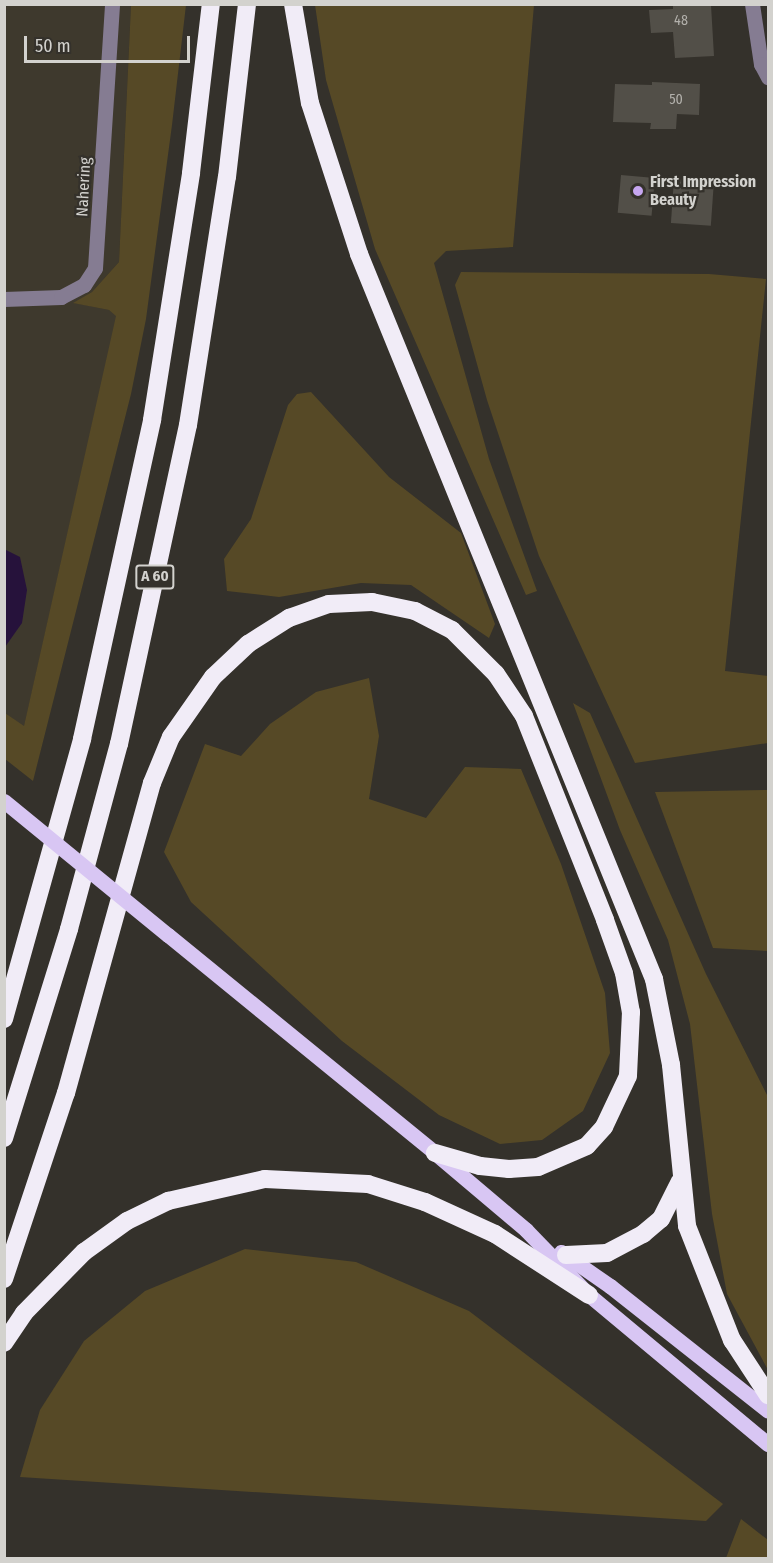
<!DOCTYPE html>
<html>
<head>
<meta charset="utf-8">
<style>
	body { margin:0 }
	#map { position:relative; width:773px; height:1563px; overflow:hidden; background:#34312b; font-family:"Fira Sans Condensed",sans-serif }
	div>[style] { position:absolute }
	.built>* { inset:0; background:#3e392d }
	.green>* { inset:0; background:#564926 }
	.water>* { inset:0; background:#26123b }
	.building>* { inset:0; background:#524f48; transform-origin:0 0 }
	.minor>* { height:15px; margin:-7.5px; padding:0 7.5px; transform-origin:7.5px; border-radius:7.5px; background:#857c92 }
	.major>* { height:15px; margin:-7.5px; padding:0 7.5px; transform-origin:7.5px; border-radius:7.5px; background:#d8c6f3 }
	.highway>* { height:18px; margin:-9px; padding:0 9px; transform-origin:9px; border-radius:9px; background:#f1ecf7 }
	.major-bridge>* { height:15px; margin:-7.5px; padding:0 7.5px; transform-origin:7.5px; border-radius:7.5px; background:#d8c6f3 }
	.dots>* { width:16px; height:16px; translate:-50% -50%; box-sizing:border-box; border:3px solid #34312b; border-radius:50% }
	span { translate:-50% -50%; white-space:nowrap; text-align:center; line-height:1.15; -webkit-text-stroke:4.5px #34312b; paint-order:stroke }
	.number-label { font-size:14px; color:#b3b1ac }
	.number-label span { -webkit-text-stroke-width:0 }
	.shield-label span { padding:2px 4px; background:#34312b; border:2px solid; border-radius:4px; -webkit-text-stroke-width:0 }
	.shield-label { font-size:15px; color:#d3d2ce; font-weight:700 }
	.poi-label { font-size:16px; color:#d3d2ce; font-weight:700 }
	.left { translate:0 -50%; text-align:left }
	.street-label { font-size:16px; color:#d3d2ce }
	.frame { position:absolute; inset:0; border:6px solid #d3d2ce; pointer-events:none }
	.scale { position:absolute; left:24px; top:36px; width:166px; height:27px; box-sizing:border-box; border:3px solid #d3d2ce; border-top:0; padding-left:8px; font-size:18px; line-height:21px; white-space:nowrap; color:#d3d2ce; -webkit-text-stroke:4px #34312b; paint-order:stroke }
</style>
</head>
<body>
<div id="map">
	<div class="built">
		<div style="clip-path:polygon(5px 5px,131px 5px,119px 262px,92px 292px,75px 303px,109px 310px,117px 315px,24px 727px,5px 713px)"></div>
	</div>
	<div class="green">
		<div style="clip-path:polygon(131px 5px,186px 5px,172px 125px,146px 319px,131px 394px,33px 781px,5px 759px,5px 713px,24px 726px,116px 316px,109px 310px,73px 303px,92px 292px,119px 262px)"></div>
		<div style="clip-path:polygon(315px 5px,534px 5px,513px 247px,446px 251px,434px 263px,489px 459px,537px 591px,526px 595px,375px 249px,326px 80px)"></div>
		<div style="clip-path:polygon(461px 272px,709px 274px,766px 279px,725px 671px,768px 676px,768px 743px,635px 763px,539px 556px,487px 400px,455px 285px)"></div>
		<div style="clip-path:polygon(311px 392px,389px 477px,461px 533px,495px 624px,489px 638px,411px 585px,361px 583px,279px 597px,227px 591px,224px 559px,251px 519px,288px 405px,297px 394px)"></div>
		<div style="clip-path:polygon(369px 678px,379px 736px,369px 799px,426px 818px,465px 767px,521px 769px,561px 864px,605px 993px,610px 1053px,583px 1111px,542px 1140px,500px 1144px,439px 1115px,342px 1041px,191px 902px,164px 852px,205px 744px,241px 756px,270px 724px,316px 692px)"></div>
		<div style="clip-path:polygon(573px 703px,590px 713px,706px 974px,768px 1097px,768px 1370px,727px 1294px,712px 1214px,690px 1024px,668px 940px,620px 830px)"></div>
		<div style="clip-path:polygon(768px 790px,768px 951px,713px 948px,655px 792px)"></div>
		<div style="clip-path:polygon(245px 1249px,356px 1262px,469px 1311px,723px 1504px,706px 1521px,20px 1477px,40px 1410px,84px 1341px,145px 1291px)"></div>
		<div style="clip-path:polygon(741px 1519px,768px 1540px,768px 1558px,726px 1558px)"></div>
	</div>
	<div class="water">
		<div style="clip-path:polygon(4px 549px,20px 557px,27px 590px,22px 623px,5px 647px)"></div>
	</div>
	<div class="building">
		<div style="clip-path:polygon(673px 5px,711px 5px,714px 56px,675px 58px,673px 32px,651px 33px,649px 10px,673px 9px)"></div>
		<div style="clip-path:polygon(652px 82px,700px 84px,699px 115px,677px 114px,676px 129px,650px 129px,651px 123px,613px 122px,615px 84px,652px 85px)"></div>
		<div style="left:621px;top:175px;width:34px;height:38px;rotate:5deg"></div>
		<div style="left:674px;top:179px;width:40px;height:44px;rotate:4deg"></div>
	</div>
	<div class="minor">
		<div style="left:752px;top:4px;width:61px;rotate:81.5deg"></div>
		<div style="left:761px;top:64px;width:15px;rotate:62deg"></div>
		<div style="left:4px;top:299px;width:57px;rotate:-2deg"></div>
		<div style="left:61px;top:297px;width:26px;rotate:-28deg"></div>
		<div style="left:84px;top:285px;width:20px;rotate:-57deg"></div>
		<div style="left:95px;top:268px;width:265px;rotate:-86.3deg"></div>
	</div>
	<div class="major">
		<div style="left:168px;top:935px;width:345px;rotate:39.2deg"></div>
		<div style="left:435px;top:1153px;width:119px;rotate:40.2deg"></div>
		<div style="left:526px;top:1230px;width:91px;rotate:45.9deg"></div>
		<div style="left:589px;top:1295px;width:233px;rotate:39.8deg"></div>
		<div style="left:561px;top:1252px;width:60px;rotate:34.8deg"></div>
		<div style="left:610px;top:1286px;width:201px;rotate:38.3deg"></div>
	</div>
	<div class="highway">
		<div style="left:293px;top:4px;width:100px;rotate:80.3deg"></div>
		<div style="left:310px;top:103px;width:159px;rotate:72deg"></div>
		<div style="left:359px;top:254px;width:783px;rotate:67.86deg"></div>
		<div style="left:654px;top:979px;width:88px;rotate:78.8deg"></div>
		<div style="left:671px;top:1065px;width:162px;rotate:84.3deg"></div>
		<div style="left:687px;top:1226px;width:123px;rotate:68.5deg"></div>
		<div style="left:732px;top:1340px;width:66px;rotate:56.8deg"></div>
		<div style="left:4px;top:1019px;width:291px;rotate:-74.4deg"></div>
		<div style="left:82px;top:739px;width:327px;rotate:-77.6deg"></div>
		<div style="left:152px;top:420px;width:250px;rotate:-81deg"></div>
		<div style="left:191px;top:173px;width:170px;rotate:-83.3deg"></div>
		<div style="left:4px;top:1138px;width:219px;rotate:-72.7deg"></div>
		<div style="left:69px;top:929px;width:192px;rotate:-74.9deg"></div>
		<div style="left:119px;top:744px;width:326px;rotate:-77.8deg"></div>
		<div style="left:188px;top:425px;width:251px;rotate:-81.1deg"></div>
		<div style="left:227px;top:177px;width:174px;rotate:-83.4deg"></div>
		<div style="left:566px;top:1255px;width:41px;rotate:-2.8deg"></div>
		<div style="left:607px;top:1253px;width:41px;rotate:-27.8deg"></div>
		<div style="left:643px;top:1234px;width:23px;rotate:-40deg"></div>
		<div style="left:661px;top:1219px;width:42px;rotate:-63.4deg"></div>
		<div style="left:4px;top:1279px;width:196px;rotate:-71.6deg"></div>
		<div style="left:66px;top:1093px;width:322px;rotate:-74.5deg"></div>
		<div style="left:152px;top:783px;width:50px;rotate:-67.6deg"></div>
		<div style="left:171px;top:737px;width:73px;rotate:-55deg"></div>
		<div style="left:213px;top:677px;width:48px;rotate:-43.3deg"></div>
		<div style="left:248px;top:644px;width:49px;rotate:-32.4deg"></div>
		<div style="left:289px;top:618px;width:42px;rotate:-19.3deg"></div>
		<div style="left:329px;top:604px;width:43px;rotate:-2.7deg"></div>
		<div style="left:372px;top:602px;width:44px;rotate:11.8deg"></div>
		<div style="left:415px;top:611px;width:42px;rotate:27.2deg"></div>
		<div style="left:452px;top:630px;width:62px;rotate:45deg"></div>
		<div style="left:496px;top:674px;width:50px;rotate:56.3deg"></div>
		<div style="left:524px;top:716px;width:219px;rotate:68.3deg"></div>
		<div style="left:605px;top:920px;width:56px;rotate:70.3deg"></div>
		<div style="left:624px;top:973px;width:40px;rotate:80deg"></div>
		<div style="left:631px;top:1012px;width:64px;rotate:92.7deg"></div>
		<div style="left:628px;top:1076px;width:56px;rotate:115.2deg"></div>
		<div style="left:604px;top:1127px;width:25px;rotate:132deg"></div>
		<div style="left:587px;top:1146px;width:53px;rotate:156.8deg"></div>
		<div style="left:538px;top:1167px;width:29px;rotate:176deg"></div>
		<div style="left:509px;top:1169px;width:29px;rotate:-174deg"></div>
		<div style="left:480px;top:1166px;width:47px;rotate:-163.9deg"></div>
		<div style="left:4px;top:1343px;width:36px;rotate:-56deg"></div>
		<div style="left:24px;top:1313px;width:86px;rotate:-45.5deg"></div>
		<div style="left:84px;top:1252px;width:53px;rotate:-35.8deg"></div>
		<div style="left:127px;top:1221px;width:46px;rotate:-26deg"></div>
		<div style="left:168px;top:1201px;width:99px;rotate:-12.8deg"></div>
		<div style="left:265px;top:1179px;width:103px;rotate:2.8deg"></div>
		<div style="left:368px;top:1184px;width:60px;rotate:17.5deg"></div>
		<div style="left:425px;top:1202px;width:77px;rotate:24.6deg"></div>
		<div style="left:495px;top:1234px;width:112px;rotate:33deg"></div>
	</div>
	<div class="major-bridge">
		<div style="left:4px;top:801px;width:212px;rotate:39.3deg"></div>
	</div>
	<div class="dots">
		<div style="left:638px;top:191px;background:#c6a6f0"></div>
	</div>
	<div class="number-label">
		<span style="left:681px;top:21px">48</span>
		<span style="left:676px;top:100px">50</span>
	</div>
	<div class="shield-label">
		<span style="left:155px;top:577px">A 60</span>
	</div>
	<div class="poi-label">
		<span class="left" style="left:650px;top:191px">First Impression<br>Beauty</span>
	</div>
	<div class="street-label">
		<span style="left:84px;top:187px;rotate:-87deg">Nahering</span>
	</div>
	<div class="frame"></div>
	<div class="scale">50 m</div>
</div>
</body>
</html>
